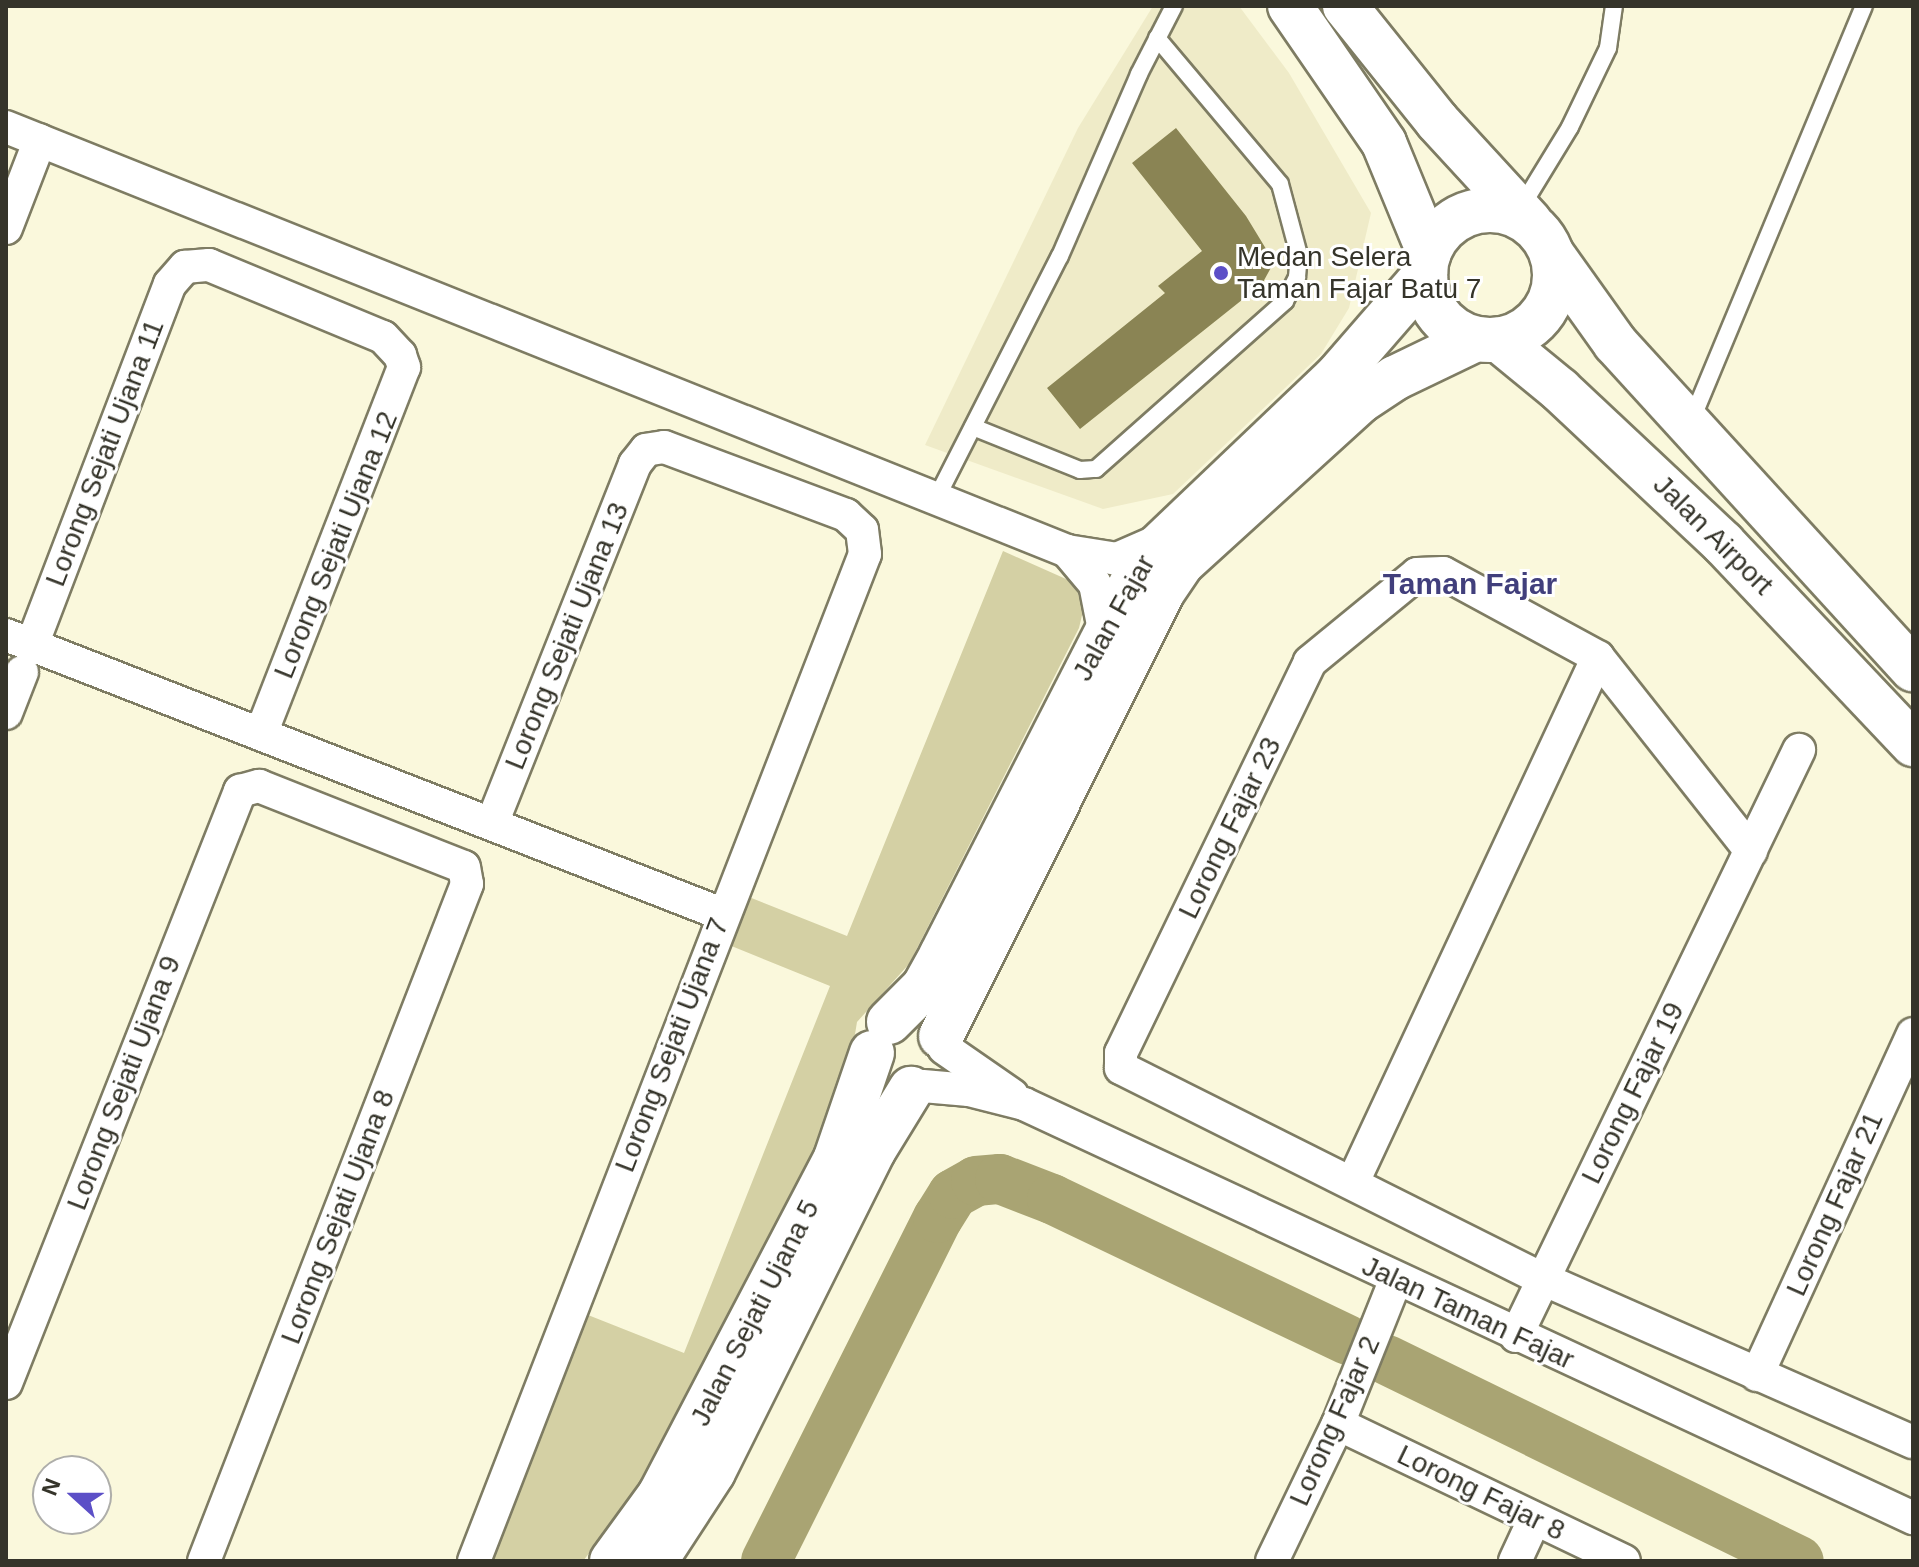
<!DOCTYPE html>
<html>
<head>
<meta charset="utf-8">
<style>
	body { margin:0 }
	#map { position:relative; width:1919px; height:1567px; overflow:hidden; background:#faf8dc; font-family:Helvetica,sans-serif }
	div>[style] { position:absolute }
	.built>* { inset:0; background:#efebc8 }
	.green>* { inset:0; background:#d4d0a4 }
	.river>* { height:50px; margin:-25px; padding:0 25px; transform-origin:25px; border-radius:25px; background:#a9a473 }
	.building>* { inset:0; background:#8a8454 }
	.roads { filter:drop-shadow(2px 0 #7e7c63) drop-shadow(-2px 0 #7e7c63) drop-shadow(0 2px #7e7c63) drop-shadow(0 -2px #7e7c63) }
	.lane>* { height:16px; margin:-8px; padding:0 8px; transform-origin:8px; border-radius:8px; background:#fff }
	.street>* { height:32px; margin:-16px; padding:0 16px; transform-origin:16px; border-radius:16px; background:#fff }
	.secondary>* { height:44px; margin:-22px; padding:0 22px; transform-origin:22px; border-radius:22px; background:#fff }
	.secondary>.ring { margin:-22px; padding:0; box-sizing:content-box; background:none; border:44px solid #fff; border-radius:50% }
	.dots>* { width:22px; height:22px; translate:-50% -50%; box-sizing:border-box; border:4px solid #fff; border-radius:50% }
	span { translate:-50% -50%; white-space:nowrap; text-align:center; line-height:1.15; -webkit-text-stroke:6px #fff; paint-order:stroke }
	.poi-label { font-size:28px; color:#35342a }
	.left { translate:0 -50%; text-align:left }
	.street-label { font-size:28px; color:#35342a }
	.neighbourhood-label { font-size:30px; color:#413f7c; font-weight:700 }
	.frame { position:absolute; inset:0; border:8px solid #35342a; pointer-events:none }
	.north { position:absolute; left:32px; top:1455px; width:80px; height:80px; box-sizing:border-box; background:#fff; border:2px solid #aeaeaa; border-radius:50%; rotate:291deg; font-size:22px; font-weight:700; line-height:32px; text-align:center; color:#35342a }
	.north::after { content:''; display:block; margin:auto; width:28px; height:36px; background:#5c4fc7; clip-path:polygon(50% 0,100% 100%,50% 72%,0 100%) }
</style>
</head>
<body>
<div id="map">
	<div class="built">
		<div style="clip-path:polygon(1153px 6px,1239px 6px,1289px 73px,1371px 213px,1349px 308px,1321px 354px,1173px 494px,1103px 509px,925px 445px,1078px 128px)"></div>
	</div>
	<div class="green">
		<div style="clip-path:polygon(1003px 551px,1075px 583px,1083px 611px,1079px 628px,909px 964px,857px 1022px,845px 1095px,681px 1416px,630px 1501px,583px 1561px,491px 1561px,588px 1315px,684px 1353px,830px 986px,729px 945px,749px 897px,847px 936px)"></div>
	</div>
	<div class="river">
		<div style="left:1387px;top:1360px;width:458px;rotate:26deg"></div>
		<div style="left:766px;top:1561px;width:384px;rotate:-63.4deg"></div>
		<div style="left:938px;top:1218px;width:28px;rotate:-58deg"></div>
		<div style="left:953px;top:1194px;width:26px;rotate:-29deg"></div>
		<div style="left:976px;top:1181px;width:24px;rotate:-5deg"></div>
		<div style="left:1000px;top:1179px;width:56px;rotate:21deg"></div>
		<div style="left:1052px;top:1199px;width:327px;rotate:25.5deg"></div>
	</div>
	<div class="building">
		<div style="clip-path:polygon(1176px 128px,1246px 216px,1274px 262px,1262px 284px,1080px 429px,1047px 388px,1165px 293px,1158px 286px,1202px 251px,1132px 163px)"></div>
	</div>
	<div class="roads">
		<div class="lane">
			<div style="left:1520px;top:209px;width:96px;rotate:-58.6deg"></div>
			<div style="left:1570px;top:127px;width:88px;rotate:-64.3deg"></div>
			<div style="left:1608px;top:48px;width:42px;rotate:-81.9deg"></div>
			<div style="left:1692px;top:419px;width:447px;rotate:-67.4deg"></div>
			<div style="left:973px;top:427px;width:115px;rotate:21.9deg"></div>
			<div style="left:1080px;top:470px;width:16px;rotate:-4deg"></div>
			<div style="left:1096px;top:469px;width:253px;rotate:-41.6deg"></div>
			<div style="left:1285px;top:301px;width:27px;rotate:-63deg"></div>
			<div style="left:1297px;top:277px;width:22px;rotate:-85deg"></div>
			<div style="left:1299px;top:255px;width:73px;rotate:-105deg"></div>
			<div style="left:1280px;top:184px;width:191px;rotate:-130.1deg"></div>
			<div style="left:936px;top:499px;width:273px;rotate:-63deg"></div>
			<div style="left:1060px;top:256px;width:198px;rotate:-66.5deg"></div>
			<div style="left:1139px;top:74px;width:76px;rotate:-62.8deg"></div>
		</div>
		<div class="street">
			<div style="left:6px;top:127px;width:1143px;rotate:21.78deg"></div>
			<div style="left:1067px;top:551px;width:51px;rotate:9.1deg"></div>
			<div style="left:1117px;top:559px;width:47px;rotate:-23.8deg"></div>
			<div style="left:6px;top:228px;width:94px;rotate:-68.9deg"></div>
			<div style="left:1067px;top:551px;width:43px;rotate:49.7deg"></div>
			<div style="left:1095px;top:584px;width:47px;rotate:78.9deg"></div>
			<div style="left:6px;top:635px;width:768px;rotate:21.29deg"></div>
			<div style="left:32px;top:645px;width:386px;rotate:-69.1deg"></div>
			<div style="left:170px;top:284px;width:23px;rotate:-49deg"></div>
			<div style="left:185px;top:267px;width:24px;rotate:-5deg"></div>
			<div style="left:209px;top:265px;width:188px;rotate:22.5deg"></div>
			<div style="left:383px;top:337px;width:25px;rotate:47deg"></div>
			<div style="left:400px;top:355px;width:13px;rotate:72deg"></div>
			<div style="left:404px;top:367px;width:394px;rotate:111.3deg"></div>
			<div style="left:6px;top:713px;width:44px;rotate:-68.7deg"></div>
			<div style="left:1751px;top:851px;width:247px;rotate:-128.3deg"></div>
			<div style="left:1598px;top:657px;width:176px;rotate:-151.5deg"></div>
			<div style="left:1443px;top:573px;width:26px;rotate:178deg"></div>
			<div style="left:1417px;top:574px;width:139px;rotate:140.6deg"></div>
			<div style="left:1310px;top:662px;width:434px;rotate:115.8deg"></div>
			<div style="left:1121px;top:1053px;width:15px;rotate:90deg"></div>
			<div style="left:1121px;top:1068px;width:472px;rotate:26.6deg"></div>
			<div style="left:1543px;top:1279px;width:404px;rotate:23.8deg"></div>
			<div style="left:944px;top:1048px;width:83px;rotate:34.7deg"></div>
			<div style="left:923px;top:1086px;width:46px;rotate:5deg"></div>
			<div style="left:969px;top:1090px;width:57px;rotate:14.3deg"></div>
			<div style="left:1024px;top:1104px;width:981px;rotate:24.97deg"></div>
			<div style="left:1353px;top:1182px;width:579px;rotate:-64.98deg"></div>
			<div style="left:1516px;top:1336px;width:651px;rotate:-64.22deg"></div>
			<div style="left:1757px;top:1375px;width:375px;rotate:-65.4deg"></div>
			<div style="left:6px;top:1383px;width:637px;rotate:-68.43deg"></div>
			<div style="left:240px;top:791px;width:20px;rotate:-15deg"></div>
			<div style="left:259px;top:786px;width:220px;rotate:21.6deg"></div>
			<div style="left:464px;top:867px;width:17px;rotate:80deg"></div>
			<div style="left:467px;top:884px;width:726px;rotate:111.23deg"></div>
			<div style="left:1338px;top:1424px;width:317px;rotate:25.6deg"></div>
			<div style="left:474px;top:1561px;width:1080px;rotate:-68.78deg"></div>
			<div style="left:865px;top:554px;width:24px;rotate:-97deg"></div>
			<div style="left:862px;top:530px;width:22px;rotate:-137deg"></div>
			<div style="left:846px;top:515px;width:194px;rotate:-159.5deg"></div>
			<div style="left:664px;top:447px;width:18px;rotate:171deg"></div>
			<div style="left:646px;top:450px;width:18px;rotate:128deg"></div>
			<div style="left:635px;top:464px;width:387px;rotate:111.7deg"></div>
			<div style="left:1272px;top:1561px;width:152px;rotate:-64.3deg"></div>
			<div style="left:1338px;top:1424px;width:156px;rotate:-68.2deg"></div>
			<div style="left:1515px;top:1561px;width:45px;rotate:-65.1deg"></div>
		</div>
		<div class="secondary">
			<div style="left:1290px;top:6px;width:166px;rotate:55.5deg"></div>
			<div style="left:1384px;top:143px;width:118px;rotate:67.6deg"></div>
			<div style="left:1345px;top:6px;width:147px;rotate:51.3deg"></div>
			<div style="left:1437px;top:121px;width:137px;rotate:47.4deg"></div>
			<div class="ring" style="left:1425px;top:210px;width:86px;height:86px"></div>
			<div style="left:1553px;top:256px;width:107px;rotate:54.5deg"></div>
			<div style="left:1615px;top:343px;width:442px;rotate:47.6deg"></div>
			<div style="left:1499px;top:340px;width:79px;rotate:39.3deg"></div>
			<div style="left:1560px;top:390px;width:224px;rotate:43.2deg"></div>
			<div style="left:1723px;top:543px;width:277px;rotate:46.6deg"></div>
			<div style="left:889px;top:1022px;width:49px;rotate:-45deg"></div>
			<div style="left:924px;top:987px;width:38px;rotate:-61deg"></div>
			<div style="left:942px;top:954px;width:443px;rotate:-62.9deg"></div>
			<div style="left:1144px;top:560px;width:268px;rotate:-43.6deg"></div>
			<div style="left:1338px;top:375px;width:133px;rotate:-49deg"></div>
			<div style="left:941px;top:1036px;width:494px;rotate:-63.5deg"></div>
			<div style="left:1161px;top:594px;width:36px;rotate:-56deg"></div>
			<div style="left:1181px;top:564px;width:242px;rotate:-42.3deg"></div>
			<div style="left:1360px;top:401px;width:42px;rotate:-33.3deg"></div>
			<div style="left:1395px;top:378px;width:90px;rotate:-25.7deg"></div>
			<div style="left:612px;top:1561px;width:82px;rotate:-54deg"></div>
			<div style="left:660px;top:1495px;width:380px;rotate:-62.4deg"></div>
			<div style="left:836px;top:1158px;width:111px;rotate:-71.1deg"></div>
			<div style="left:655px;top:1561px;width:106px;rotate:-56.9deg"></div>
			<div style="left:713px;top:1472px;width:359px;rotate:-63.5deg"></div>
			<div style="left:873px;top:1151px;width:73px;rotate:-58.5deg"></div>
		</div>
	</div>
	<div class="dots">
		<div style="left:1221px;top:273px;background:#5c4fc7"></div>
	</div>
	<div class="poi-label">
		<span class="left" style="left:1237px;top:273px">Medan Selera<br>Taman Fajar Batu 7</span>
	</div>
	<div class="street-label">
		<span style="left:105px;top:453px;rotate:-69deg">Lorong Sejati Ujana 11</span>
		<span style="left:1713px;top:535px;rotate:45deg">Jalan Airport</span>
		<span style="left:336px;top:545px;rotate:-68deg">Lorong Sejati Ujana 12</span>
		<span style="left:1114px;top:618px;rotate:-61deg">Jalan Fajar</span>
		<span style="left:567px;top:636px;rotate:-68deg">Lorong Sejati Ujana 13</span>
		<span style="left:1230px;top:828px;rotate:-64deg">Lorong Fajar 23</span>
		<span style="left:672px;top:1045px;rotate:-69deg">Lorong Sejati Ujana 7</span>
		<span style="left:124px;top:1083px;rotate:-69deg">Lorong Sejati Ujana 9</span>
		<span style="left:1633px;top:1093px;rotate:-64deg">Lorong Fajar 19</span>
		<span style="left:1835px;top:1204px;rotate:-66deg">Lorong Fajar 21</span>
		<span style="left:338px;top:1217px;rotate:-69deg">Lorong Sejati Ujana 8</span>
		<span style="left:755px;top:1313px;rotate:-63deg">Jalan Sejati Ujana 5</span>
		<span style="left:1468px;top:1313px;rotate:25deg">Jalan Taman Fajar</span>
		<span style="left:1335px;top:1421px;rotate:-66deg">Lorong Fajar 2</span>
		<span style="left:1481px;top:1493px;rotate:26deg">Lorong Fajar 8</span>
	</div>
	<div class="neighbourhood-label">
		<span style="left:1470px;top:584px">Taman Fajar</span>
	</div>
	<div class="frame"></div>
	<div class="north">N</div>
</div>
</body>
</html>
